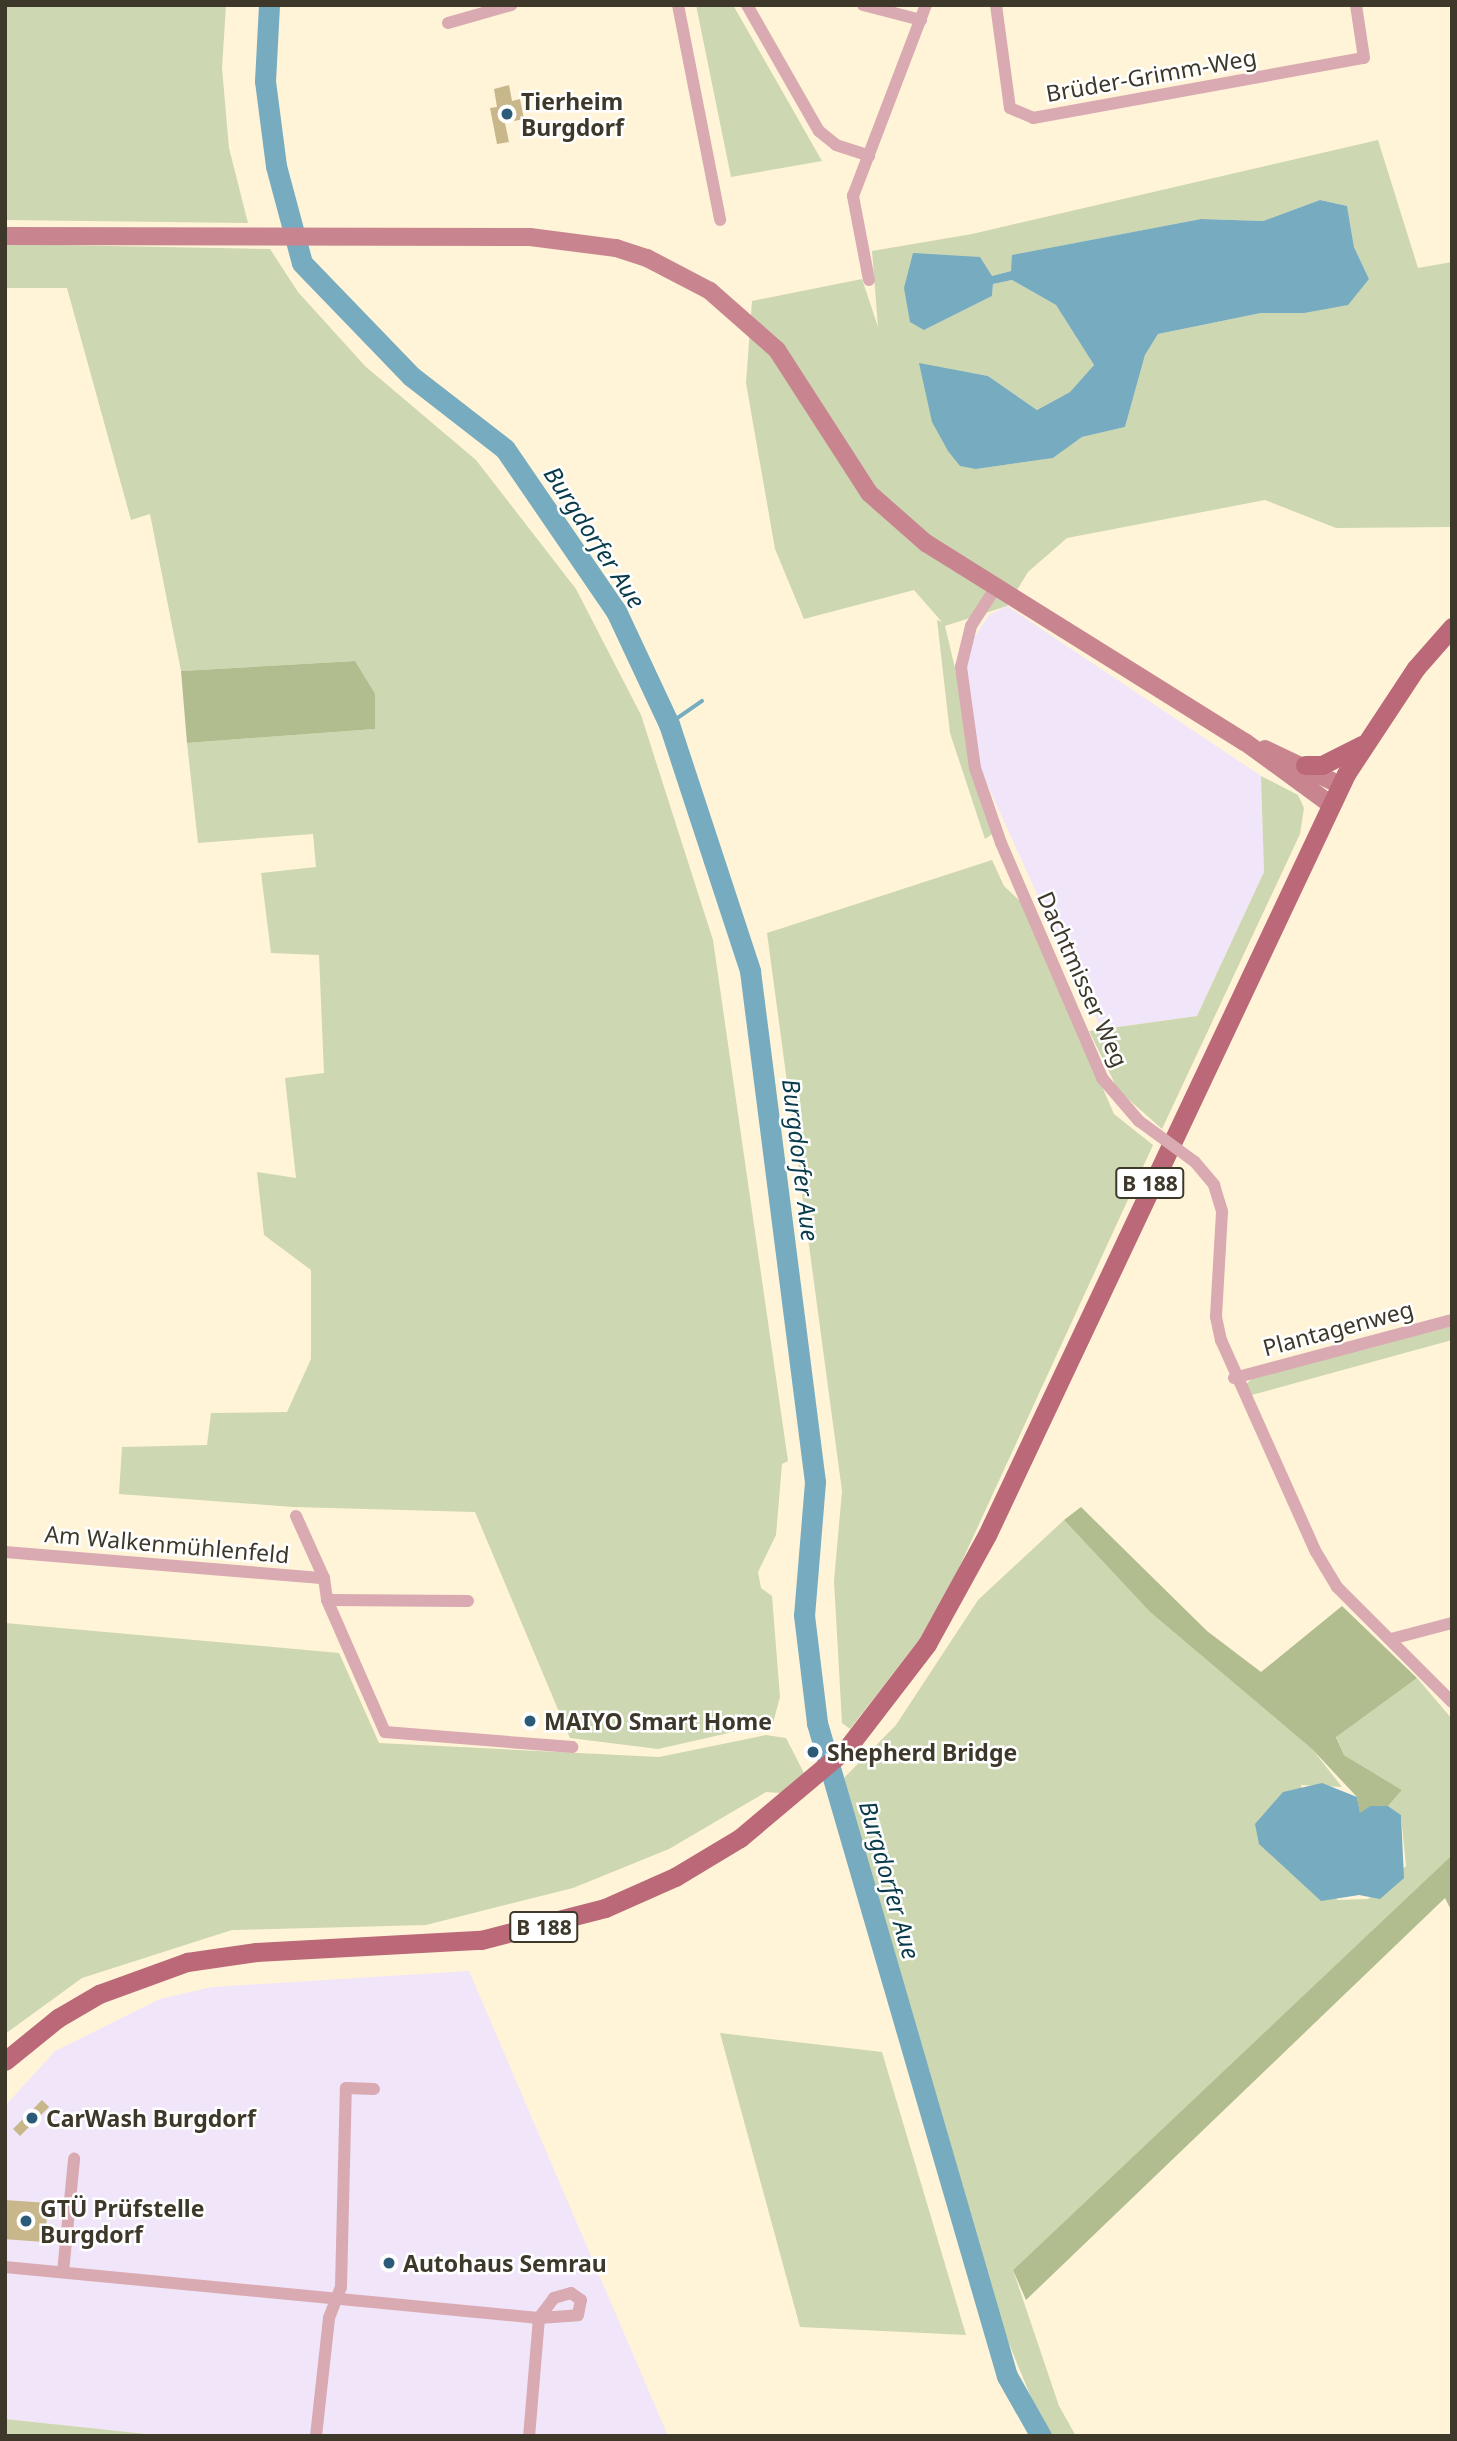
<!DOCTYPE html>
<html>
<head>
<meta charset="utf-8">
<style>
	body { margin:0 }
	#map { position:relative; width:1457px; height:2441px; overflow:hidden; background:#fff4d7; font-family:"Noto Sans",sans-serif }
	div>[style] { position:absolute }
	.industrial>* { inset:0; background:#f1e5fa }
	.green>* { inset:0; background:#cdd7b1 }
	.forest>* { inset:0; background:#b1bd8f }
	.water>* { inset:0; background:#76abc0 }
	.stream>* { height:3.5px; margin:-1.75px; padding:0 1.75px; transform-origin:1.75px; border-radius:1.75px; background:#76abc0 }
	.river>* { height:21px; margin:-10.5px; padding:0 10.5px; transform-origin:10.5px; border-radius:10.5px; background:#76abc0 }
	.building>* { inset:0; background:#c8b78a; transform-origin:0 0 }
	.street>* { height:12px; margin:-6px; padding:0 6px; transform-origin:6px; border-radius:6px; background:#d9aab1 }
	.secondary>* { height:18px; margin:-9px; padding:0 9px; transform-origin:9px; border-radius:9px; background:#c88590 }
	.primary>* { height:19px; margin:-9.5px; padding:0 9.5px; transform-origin:9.5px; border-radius:9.5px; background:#bb6978 }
	.street-bridge>* { height:12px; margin:-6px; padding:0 6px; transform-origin:6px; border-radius:6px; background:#d9aab1 }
	.dots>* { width:19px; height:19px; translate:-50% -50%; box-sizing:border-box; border:4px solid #fff; border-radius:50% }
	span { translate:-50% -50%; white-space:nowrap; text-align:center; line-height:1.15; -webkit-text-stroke:5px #fff; paint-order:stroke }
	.shield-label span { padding:2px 5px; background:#fff; border:2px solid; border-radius:5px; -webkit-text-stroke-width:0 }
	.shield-label { font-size:21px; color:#3d382a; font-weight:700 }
	.street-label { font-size:23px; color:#3d382a }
	.poi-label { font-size:23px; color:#3d382a; font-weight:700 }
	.left { translate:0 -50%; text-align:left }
	.water-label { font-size:24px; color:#0a3b4b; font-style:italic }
	.frame { position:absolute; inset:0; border:7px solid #3d382a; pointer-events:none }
</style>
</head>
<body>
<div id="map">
	<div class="industrial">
		<div style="clip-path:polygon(1007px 606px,1261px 776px,1264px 872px,1197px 1016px,1102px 1029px,1062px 949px,981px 771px,966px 671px,970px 644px,989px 615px)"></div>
		<div style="clip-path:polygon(469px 1971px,668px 2436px,165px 2436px,5px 2419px,5px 2106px,55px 2051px,160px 1999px,212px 1987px)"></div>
	</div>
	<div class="green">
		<div style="clip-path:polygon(5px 5px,226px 5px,222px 68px,229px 148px,248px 223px,5px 220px)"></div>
		<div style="clip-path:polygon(696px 5px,733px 5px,822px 161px,731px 177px)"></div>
		<div style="clip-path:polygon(evenodd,1378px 140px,1418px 268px,1452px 262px,1452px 527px,1336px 528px,1265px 500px,1067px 538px,1028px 572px,1007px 606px,945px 626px,994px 833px,985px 839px,950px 733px,937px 620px,942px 622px,914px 590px,804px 619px,775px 549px,746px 383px,752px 301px,862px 279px,878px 327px,872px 251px,972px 234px,1378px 140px,1320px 200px,1347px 206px,1354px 247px,1369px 279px,1304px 313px,1261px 313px,1158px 334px,1145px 355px,1125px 427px,1082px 437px,1053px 458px,976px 469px,920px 364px,988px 376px,1037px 410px,1070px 392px,1094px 365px,1056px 305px,1012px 280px,993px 284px,992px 296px,924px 330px,992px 276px,1011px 271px,1013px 255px,1201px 219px,1263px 221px,1320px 200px)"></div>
		<div style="clip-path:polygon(5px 244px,270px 249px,298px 292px,365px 366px,476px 460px,576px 589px,641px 715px,713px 940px,788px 1461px,782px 1464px,776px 1535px,758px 1572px,761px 1588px,772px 1596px,780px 1697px,773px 1723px,658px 1749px,570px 1738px,475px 1512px,293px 1507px,119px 1494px,122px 1447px,207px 1445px,211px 1413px,287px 1412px,311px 1359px,311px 1270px,264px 1235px,257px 1172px,296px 1178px,285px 1078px,324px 1073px,319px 955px,271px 953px,261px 873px,316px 867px,313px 834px,198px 843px,187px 743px,375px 729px,355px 661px,181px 671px,150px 514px,131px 520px,67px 288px,5px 288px)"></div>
		<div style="clip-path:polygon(1261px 776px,1298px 795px,1304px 808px,1300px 834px,1162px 1129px,1118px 1090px,1089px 1031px,1197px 1016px,1264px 872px)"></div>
		<div style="clip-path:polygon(992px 860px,1004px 886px,1023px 904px,1114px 1114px,1153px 1145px,952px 1583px,919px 1640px,850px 1729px,842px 1723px,834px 1581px,842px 1491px,767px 933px)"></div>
		<div style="clip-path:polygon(1452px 1326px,1452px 1340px,1248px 1396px,1245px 1385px,1255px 1376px)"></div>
		<div style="clip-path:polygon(1064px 1520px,1150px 1612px,1313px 1750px,1342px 1787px,1301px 1785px,1337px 1900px,1368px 1899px,1406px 1866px,1401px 1815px,1388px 1806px,1402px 1790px,1344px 1755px,1336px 1736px,1417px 1678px,1452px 1719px,1452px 1855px,1013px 2270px,1059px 2406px,1076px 2436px,1047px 2436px,996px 2312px,844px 1778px,896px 1725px,978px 1600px)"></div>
		<div style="clip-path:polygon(5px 1623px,339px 1653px,379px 1743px,659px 1757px,766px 1735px,786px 1738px,804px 1773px,781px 1793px,766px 1792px,669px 1849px,573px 1888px,426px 1925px,232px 1930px,82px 1978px,5px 2034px)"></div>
		<div style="clip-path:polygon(720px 2033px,882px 2052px,966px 2335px,800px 2327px)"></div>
		<div style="clip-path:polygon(5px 2419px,165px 2436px,5px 2436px)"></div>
	</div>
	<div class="forest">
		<div style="clip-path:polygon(355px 661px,375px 694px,375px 729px,187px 743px,181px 671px)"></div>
		<div style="clip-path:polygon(1081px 1507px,1207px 1631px,1261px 1672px,1342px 1606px,1417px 1678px,1336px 1737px,1344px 1755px,1402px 1790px,1388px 1806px,1370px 1806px,1360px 1814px,1357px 1797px,1313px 1750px,1150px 1612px,1064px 1520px)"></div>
		<div style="clip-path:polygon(1452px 1855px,1452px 1912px,1445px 1898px,1026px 2300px,1013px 2270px)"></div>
	</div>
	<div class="water">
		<div style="clip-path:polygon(1320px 200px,1347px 206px,1354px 247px,1369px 279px,1348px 305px,1304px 313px,1261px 313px,1158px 334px,1145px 355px,1125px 427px,1082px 437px,1053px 458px,976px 469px,960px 466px,948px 451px,932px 422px,919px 363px,988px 376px,1037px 410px,1070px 392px,1094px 365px,1056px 305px,1012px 280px,993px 284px,992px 296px,924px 330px,910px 322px,904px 288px,913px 253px,980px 257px,992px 276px,1011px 271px,1012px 255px,1201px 219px,1263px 221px)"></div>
		<div style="clip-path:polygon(1322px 1783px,1357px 1797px,1360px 1813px,1370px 1806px,1388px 1806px,1401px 1815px,1404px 1878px,1380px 1899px,1359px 1895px,1321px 1901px,1259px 1844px,1255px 1824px,1283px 1792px)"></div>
	</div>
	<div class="stream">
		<div style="left:669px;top:724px;width:40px;rotate:-34.9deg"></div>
	</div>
	<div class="river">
		<div style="left:269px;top:5px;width:76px;rotate:93deg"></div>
		<div style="left:265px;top:81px;width:86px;rotate:82.6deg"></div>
		<div style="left:276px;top:166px;width:100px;rotate:75deg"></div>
		<div style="left:302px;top:263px;width:157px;rotate:46deg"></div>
		<div style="left:411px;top:376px;width:119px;rotate:37.8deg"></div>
		<div style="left:505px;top:449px;width:196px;rotate:55.6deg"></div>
		<div style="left:616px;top:611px;width:125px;rotate:64.9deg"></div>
		<div style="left:669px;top:724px;width:260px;rotate:71.8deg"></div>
		<div style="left:750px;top:971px;width:515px;rotate:82.75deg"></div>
		<div style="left:815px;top:1482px;width:133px;rotate:94.7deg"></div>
		<div style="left:804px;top:1615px;width:109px;rotate:83.1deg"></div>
		<div style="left:817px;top:1723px;width:680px;rotate:73.78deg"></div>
		<div style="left:1007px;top:2376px;width:69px;rotate:60.5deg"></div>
	</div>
	<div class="building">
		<div style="clip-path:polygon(509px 85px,512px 101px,520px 99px,524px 119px,505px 123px,509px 142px,497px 144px,490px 108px,497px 107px,494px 89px)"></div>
		<div style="left:42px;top:2100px;width:10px;height:41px;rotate:45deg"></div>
		<div style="left:5px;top:2200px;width:43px;height:39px;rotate:4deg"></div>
	</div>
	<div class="street">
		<div style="left:678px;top:5px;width:219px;rotate:78.9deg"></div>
		<div style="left:747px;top:5px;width:145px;rotate:60.3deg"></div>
		<div style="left:819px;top:131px;width:22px;rotate:39deg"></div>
		<div style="left:836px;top:145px;width:35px;rotate:18deg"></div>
		<div style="left:863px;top:5px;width:60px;rotate:14.5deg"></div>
		<div style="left:996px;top:5px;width:104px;rotate:82.3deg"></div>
		<div style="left:1010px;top:108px;width:25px;rotate:23deg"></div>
		<div style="left:1033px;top:118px;width:336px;rotate:-10.3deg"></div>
		<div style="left:1364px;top:58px;width:54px;rotate:-98.6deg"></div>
		<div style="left:448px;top:23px;width:66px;rotate:-15.9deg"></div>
		<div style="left:869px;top:280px;width:86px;rotate:-100.8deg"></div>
		<div style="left:853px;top:196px;width:204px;rotate:-69.1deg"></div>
		<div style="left:996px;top:587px;width:46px;rotate:122.7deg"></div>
		<div style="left:971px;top:626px;width:42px;rotate:103.7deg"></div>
		<div style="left:961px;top:667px;width:102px;rotate:82.1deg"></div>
		<div style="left:975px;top:768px;width:79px;rotate:70.9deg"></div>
		<div style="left:1001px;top:843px;width:256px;rotate:66.7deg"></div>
		<div style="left:1102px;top:1078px;width:57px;rotate:49.3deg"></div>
		<div style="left:1195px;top:1162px;width:30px;rotate:50deg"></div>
		<div style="left:1214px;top:1185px;width:28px;rotate:73deg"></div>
		<div style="left:1222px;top:1212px;width:105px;rotate:93.3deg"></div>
		<div style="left:1216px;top:1317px;width:24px;rotate:78deg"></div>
		<div style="left:1221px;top:1340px;width:232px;rotate:65.9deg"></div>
		<div style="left:1316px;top:1552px;width:41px;rotate:59deg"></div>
		<div style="left:1337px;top:1587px;width:163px;rotate:45deg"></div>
		<div style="left:1234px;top:1378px;width:226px;rotate:-14.9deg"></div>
		<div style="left:296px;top:1516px;width:68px;rotate:65.7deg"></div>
		<div style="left:5px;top:1552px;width:320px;rotate:4.7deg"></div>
		<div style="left:324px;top:1578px;width:22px;rotate:82deg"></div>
		<div style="left:327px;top:1600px;width:144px;rotate:66.3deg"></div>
		<div style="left:385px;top:1732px;width:188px;rotate:4.6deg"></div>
		<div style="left:327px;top:1600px;width:141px;rotate:0.4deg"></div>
		<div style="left:1391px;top:1639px;width:63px;rotate:-14.7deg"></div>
		<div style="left:5px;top:2267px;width:536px;rotate:5.46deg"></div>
		<div style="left:539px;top:2318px;width:39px;rotate:-4deg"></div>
		<div style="left:578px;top:2315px;width:15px;rotate:-79deg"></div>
		<div style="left:581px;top:2300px;width:12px;rotate:-145deg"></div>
		<div style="left:571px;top:2293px;width:18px;rotate:164deg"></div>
		<div style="left:554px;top:2298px;width:25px;rotate:127deg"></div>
		<div style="left:539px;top:2318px;width:118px;rotate:94.8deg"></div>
		<div style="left:63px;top:2272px;width:114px;rotate:-84.4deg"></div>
		<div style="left:316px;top:2436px;width:119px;rotate:-83.7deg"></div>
		<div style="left:329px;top:2318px;width:33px;rotate:-69deg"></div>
		<div style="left:341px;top:2287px;width:199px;rotate:-88.6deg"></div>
		<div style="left:346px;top:2088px;width:28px;rotate:2deg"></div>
	</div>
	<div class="secondary">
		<div style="left:5px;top:236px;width:525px;rotate:0.11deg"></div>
		<div style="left:530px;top:237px;width:87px;rotate:7.3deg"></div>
		<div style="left:616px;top:248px;width:33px;rotate:18deg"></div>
		<div style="left:647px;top:258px;width:71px;rotate:27.6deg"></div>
		<div style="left:710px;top:291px;width:89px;rotate:41.4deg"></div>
		<div style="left:777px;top:350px;width:170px;rotate:57.2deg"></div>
		<div style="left:869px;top:493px;width:76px;rotate:41.3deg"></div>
		<div style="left:926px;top:543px;width:376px;rotate:32deg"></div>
		<div style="left:1245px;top:742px;width:105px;rotate:36.1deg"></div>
		<div style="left:1265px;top:749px;width:83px;rotate:25.6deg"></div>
	</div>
	<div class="primary">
		<div style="left:1305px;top:765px;width:17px"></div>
		<div style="left:1322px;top:765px;width:45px;rotate:-26.6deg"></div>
		<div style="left:5px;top:2061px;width:68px;rotate:-39.1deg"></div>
		<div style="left:58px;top:2018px;width:48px;rotate:-30.3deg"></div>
		<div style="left:99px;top:1994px;width:94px;rotate:-20deg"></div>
		<div style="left:187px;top:1962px;width:70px;rotate:-8.2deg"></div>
		<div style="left:256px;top:1952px;width:225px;rotate:-3.1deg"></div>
		<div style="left:481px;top:1940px;width:128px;rotate:-14.5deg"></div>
		<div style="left:605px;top:1908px;width:77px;rotate:-23.9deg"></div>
		<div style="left:675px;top:1877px;width:76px;rotate:-31deg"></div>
		<div style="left:740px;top:1838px;width:141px;rotate:-40.1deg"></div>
		<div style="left:848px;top:1747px;width:130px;rotate:-52.5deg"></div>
		<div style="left:927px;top:1644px;width:124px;rotate:-61.2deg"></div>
		<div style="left:987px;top:1535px;width:841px;rotate:-64.74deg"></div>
		<div style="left:1346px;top:774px;width:127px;rotate:-56.6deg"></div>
		<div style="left:1416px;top:668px;width:55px;rotate:-48.7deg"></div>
	</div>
	<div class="street-bridge">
		<div style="left:1139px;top:1121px;width:69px;rotate:36.2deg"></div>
	</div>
	<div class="dots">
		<div style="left:507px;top:114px;background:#2c5b7a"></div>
		<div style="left:530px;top:1721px;background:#2c5b7a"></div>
		<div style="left:813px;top:1752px;background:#2c5b7a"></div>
		<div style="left:32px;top:2118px;background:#2c5b7a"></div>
		<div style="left:26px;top:2221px;background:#2c5b7a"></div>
		<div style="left:389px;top:2263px;background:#2c5b7a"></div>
	</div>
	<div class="shield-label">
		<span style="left:1150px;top:1183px">B 188</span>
		<span style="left:544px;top:1927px">B 188</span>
	</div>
	<div class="street-label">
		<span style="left:1151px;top:75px;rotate:-10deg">Brüder-Grimm-Weg</span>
		<span style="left:1083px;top:979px;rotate:66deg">Dachtmisser Weg</span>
		<span style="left:1338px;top:1328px;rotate:-15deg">Plantagenweg</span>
		<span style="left:167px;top:1544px;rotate:5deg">Am Walkenmühlenfeld</span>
	</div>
	<div class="poi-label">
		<span class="left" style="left:521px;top:114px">Tierheim<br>Burgdorf</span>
		<span class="left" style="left:544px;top:1721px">MAIYO Smart Home</span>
		<span class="left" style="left:827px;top:1752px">Shepherd Bridge</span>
		<span class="left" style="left:46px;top:2118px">CarWash Burgdorf</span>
		<span class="left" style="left:40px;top:2221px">GTÜ Prüfstelle<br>Burgdorf</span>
		<span class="left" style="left:403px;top:2263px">Autohaus Semrau</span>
	</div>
	<div class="water-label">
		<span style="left:595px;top:537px;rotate:57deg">Burgdorfer Aue</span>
		<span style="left:801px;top:1160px;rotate:83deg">Burgdorfer Aue</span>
		<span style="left:890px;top:1880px;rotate:74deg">Burgdorfer Aue</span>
	</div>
	<div class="frame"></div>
</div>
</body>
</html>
